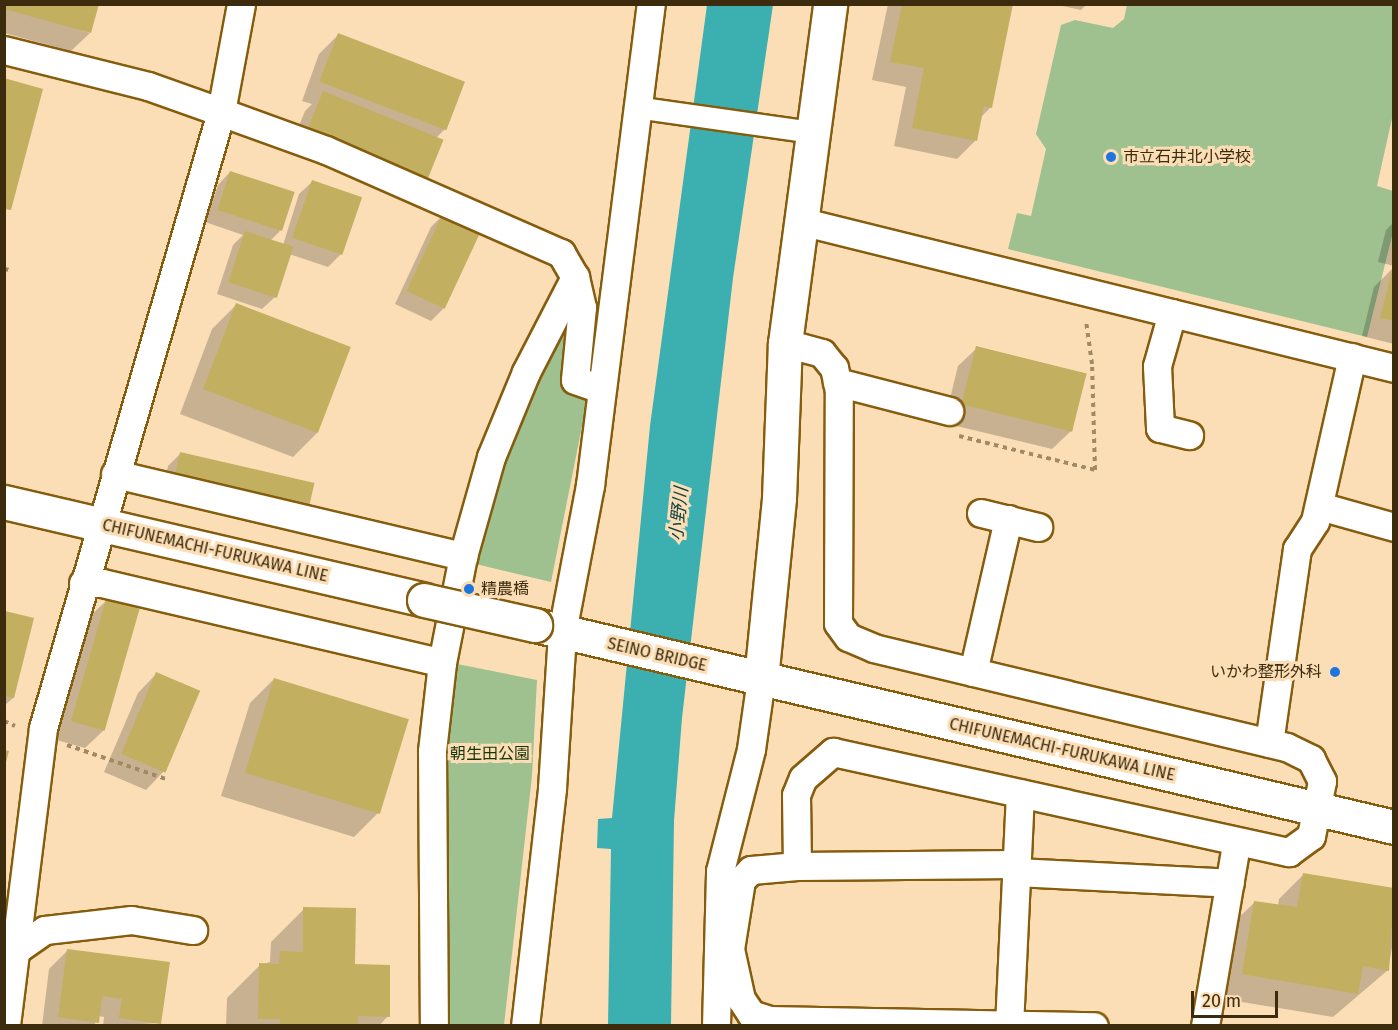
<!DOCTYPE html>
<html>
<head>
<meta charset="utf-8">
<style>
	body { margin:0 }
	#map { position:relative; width:1398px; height:1030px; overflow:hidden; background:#fbdeb6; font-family:"Fira Sans","Noto Sans JP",sans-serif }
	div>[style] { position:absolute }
	.green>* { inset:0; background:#9ec18f }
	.water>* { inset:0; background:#3cafb0 }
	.shadow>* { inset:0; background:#0003 }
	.building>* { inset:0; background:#c2af60; transform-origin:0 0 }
	.path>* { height:4px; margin-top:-2px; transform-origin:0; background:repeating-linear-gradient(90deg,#a18966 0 4.5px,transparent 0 9px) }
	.roads { filter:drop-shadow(2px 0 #865c0d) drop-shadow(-2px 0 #865c0d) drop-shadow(0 2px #865c0d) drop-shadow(0 -2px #865c0d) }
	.pedestrian>* { height:21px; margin:-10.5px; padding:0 10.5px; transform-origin:10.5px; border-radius:10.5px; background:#fff }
	.minor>* { height:27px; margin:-13.5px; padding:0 13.5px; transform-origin:13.5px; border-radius:13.5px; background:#fff }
	.tertiary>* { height:33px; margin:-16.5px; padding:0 16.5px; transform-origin:16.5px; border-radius:16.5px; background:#fff }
	.bridges { filter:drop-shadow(2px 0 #865c0d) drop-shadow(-2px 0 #865c0d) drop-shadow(0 2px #865c0d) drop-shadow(0 -2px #865c0d) }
	.tertiary-bridge>* { height:33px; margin:-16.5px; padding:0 16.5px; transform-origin:16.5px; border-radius:16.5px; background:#fff }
	.dots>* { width:16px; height:16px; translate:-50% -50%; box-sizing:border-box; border:3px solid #fbdeb6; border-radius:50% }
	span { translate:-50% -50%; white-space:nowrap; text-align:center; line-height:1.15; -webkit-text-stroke:6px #fbdeb6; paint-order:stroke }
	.poi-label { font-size:16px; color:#3d2b0d }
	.left { translate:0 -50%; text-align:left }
	.right { translate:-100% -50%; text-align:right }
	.street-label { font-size:16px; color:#3d2b0d }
	.park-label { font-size:16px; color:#173406 }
	.water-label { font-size:18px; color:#104344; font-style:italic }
	.frame { position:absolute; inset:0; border:6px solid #3d2b0d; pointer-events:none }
	.scale { position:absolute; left:1191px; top:991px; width:87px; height:27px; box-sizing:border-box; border:3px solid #3d2b0d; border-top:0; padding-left:8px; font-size:18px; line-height:21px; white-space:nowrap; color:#3d2b0d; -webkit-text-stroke:4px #fbdeb6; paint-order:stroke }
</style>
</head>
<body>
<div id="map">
	<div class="green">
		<div style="clip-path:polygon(1127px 5px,1393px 5px,1393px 114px,1377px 186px,1393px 191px,1393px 232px,1367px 337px,1008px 249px,1017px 213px,1031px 216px,1046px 149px,1036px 134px,1061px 25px,1075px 20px,1113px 28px,1124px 19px)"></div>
		<div style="clip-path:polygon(570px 310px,562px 388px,587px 401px,551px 582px,476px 564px,474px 549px,513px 419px)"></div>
		<div style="clip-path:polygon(457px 664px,537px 680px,532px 776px,504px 1025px,444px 1026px,447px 754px)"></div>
	</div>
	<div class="water">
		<div style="clip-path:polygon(707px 5px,773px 5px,733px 278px,682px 718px,674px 821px,671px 1025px,608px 1025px,611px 849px,597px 848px,598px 819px,612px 818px,650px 426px)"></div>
	</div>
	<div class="shadow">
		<div style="clip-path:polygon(4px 4px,90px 33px,71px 51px,4px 33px)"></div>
		<div style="clip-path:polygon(888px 4px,1012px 4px,991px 107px,980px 118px,975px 141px,957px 159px,894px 146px,906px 87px,872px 80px)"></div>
		<div style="clip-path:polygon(1053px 4px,1087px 4px,1081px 10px)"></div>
		<div style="clip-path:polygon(338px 35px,445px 129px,436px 138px,407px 198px,289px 150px,305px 111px,312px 104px,302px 101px,319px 54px)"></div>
		<div style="clip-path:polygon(230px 172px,280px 231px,270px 241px,283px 245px,299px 194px,312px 182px,341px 254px,328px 267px,289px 254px,275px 297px,262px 309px,217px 294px,233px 245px,243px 235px,205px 222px,218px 185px)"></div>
		<div style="clip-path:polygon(443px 215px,444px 308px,431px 321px,395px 304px,431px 227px)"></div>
		<div style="clip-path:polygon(1394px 222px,1394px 266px,1378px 262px,1386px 230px)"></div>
		<div style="clip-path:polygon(1394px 267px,1394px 344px,1362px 336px,1374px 287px)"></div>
		<div style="clip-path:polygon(236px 305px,317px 433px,293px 457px,180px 414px,212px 329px)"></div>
		<div style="clip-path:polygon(977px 348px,1085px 374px,1071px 431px,1052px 449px,944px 423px,958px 366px)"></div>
		<div style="clip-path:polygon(181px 453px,312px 485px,163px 490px,168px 466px)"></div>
		<div style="clip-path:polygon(106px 601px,104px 730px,85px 748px,53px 739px,87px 619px)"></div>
		<div style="clip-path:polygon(4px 612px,13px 698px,4px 706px)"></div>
		<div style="clip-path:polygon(156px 674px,164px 771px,146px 790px,104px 772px,138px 693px)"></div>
		<div style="clip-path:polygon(274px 679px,378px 813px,354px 837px,221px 796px,250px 703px)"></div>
		<div style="clip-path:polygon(1303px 875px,1394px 890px,1394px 936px,1388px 970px,1333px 1017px,1218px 998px,1230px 926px,1255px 902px,1278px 906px,1279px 899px)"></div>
		<div style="clip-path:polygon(304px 909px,354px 966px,388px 1016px,379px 1026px,226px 1026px,227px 998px,260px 965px,270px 962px,271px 942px)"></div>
		<div style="clip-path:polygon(67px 951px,160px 1023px,103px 1026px,104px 1017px,98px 1016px,94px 1026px,42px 1026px,49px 969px)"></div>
	</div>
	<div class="building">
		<div style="clip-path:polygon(4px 4px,99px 4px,91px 33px,4px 9px)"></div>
		<div style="clip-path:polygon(902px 4px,1013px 4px,992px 108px,984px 106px,977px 141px,912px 128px,924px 68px,890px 62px)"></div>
		<div style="left:338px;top:33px;width:136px;height:52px;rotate:21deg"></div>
		<div style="clip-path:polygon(4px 78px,43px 89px,11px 210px,4px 209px)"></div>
		<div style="left:323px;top:91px;width:130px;height:44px;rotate:22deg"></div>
		<div style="left:230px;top:171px;width:68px;height:41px;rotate:18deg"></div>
		<div style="left:312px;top:180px;width:53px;height:61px;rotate:19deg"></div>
		<div style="left:443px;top:213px;width:42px;height:86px;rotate:25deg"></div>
		<div style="left:245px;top:231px;width:51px;height:54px;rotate:18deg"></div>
		<div style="clip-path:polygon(1394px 263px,1394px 321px,1380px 318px)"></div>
		<div style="left:236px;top:303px;width:123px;height:92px;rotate:21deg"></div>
		<div style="left:976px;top:346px;width:114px;height:60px;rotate:14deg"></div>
		<div style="left:180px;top:452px;width:138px;height:25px;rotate:13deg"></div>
		<div style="left:106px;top:599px;width:35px;height:127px;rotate:16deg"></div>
		<div style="clip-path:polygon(4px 603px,5px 611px,34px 618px,14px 698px,4px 696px)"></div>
		<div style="left:156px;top:672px;width:48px;height:89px;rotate:23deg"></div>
		<div style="left:274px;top:678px;width:141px;height:99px;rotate:17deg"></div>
		<div style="clip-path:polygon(4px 750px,9px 751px,5px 766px,4px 766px)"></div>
		<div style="clip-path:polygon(1303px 873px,1394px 888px,1389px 971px,1363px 966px,1358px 994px,1242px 974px,1254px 901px,1297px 907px)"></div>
		<div style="clip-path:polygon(303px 907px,356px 908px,355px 964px,390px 965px,390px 1017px,358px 1016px,358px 1026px,280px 1026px,280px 1019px,258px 1019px,259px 963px,279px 964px,280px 951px,303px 952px)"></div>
		<div style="clip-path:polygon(67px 949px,170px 962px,161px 1024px,119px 1018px,122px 999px,102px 996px,99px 1023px,58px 1017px)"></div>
	</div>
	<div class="path">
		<div style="left:4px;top:269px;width:6px;rotate:9deg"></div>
		<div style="left:959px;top:436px;width:140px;rotate:14deg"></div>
		<div style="left:1095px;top:470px;width:106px;rotate:-91.6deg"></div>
		<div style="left:1092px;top:364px;width:43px;rotate:-97.9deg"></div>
		<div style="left:4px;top:721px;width:12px;rotate:24deg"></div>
		<div style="left:67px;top:745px;width:105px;rotate:19deg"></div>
	</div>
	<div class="roads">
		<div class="pedestrian">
			<div style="left:636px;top:107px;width:177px;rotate:8.1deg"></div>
		</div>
		<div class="minor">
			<div style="left:241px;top:4px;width:110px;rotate:100.5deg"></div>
			<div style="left:221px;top:112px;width:112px;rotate:19.9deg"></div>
			<div style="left:326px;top:150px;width:257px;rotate:23.7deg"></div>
			<div style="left:561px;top:253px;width:28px;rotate:60deg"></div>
			<div style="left:575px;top:277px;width:31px;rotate:77deg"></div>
			<div style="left:582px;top:307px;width:73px;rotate:95.5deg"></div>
			<div style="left:575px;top:380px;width:28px;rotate:19deg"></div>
			<div style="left:4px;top:50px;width:148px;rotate:14deg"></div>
			<div style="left:148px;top:86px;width:77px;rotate:19.6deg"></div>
			<div style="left:221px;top:112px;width:641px;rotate:106.12deg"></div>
			<div style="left:43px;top:728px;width:300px;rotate:97.1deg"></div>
			<div style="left:800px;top:221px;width:612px;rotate:13.9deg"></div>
			<div style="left:1172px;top:313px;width:55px;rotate:105.8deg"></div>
			<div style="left:1157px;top:366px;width:62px;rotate:87.2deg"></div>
			<div style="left:1160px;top:428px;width:30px;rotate:14deg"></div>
			<div style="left:837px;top:382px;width:116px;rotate:14.5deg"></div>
			<div style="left:115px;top:474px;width:358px;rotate:13.3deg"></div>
			<div style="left:1319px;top:506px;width:78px;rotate:15.6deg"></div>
			<div style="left:981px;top:513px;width:59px;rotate:13.8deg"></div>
			<div style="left:83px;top:583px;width:19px"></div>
			<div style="left:102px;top:583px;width:349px;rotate:13.2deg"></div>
			<div style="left:442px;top:663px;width:89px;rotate:96.5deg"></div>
			<div style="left:432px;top:751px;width:275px;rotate:89.6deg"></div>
			<div style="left:442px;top:663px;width:109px;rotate:-78.9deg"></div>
			<div style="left:463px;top:556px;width:103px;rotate:-74.2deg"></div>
			<div style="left:491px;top:457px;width:92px;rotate:-67.6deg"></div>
			<div style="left:526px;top:372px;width:107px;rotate:-62.7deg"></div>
			<div style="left:973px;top:672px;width:157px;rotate:-77.1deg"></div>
			<div style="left:1269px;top:743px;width:196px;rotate:-81.8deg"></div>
			<div style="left:1297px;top:549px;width:33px;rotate:-57deg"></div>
			<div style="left:1315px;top:521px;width:168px;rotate:-77.3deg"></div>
			<div style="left:797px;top:866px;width:219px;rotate:-0.5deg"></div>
			<div style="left:1016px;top:872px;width:214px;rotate:2.9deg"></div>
			<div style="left:730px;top:949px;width:51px;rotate:77.6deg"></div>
			<div style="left:741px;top:999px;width:18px;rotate:56deg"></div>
			<div style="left:751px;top:1014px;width:19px;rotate:18deg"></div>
			<div style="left:769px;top:1020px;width:325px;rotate:1.1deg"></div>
			<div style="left:6px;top:950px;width:10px"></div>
			<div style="left:16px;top:950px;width:35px;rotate:-35deg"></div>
			<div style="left:45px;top:930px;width:87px;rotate:-6.6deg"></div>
			<div style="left:131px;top:920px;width:63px;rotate:9.2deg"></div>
			<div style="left:719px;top:950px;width:11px;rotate:-5deg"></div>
			<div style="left:730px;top:949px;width:70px;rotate:-80.9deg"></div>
			<div style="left:741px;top:880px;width:14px;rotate:-45deg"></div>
			<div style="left:751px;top:870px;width:46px;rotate:-5deg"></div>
			<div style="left:797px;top:866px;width:71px;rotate:-90.8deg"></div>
			<div style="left:796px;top:795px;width:18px;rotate:-68deg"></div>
			<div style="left:803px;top:778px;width:40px;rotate:-41deg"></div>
			<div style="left:833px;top:752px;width:467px;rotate:12.4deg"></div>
			<div style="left:1289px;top:852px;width:27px;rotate:-36deg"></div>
			<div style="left:1311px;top:836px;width:56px;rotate:-78.7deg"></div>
			<div style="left:1322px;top:781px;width:25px;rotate:-117deg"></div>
			<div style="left:1311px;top:759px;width:28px;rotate:-154deg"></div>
			<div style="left:1286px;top:747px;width:424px;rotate:-166.5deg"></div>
			<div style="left:874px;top:648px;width:28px;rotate:-157deg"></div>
			<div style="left:848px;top:637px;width:17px;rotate:-126deg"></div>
			<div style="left:838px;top:623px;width:232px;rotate:-89.8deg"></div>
			<div style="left:839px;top:391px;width:24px;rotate:-102deg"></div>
			<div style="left:834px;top:368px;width:19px;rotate:-129deg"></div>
			<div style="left:822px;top:353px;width:38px;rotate:-165deg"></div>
			<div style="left:525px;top:1026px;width:240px;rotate:-83.5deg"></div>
			<div style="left:552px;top:788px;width:156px;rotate:-86.3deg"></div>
			<div style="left:562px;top:632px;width:150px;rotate:-79.2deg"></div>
			<div style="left:590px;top:485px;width:485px;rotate:-82.8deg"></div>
			<div style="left:716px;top:1026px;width:155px;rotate:-88.5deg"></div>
			<div style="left:720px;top:871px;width:126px;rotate:-75.7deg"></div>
			<div style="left:751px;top:749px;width:71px;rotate:-81.9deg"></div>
			<div style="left:1009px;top:1026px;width:233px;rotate:-87.3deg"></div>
			<div style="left:1205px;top:1026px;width:185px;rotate:-80.3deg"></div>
		</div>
		<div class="tertiary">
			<div style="left:4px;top:502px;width:431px;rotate:13.1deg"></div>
			<div style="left:535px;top:625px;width:882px;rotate:13.23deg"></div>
			<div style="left:761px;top:679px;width:182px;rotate:-84.3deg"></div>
			<div style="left:779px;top:498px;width:155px;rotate:-87.8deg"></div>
			<div style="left:785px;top:343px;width:342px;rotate:-82.4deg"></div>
		</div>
	</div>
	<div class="bridges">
		<div class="tertiary-bridge">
			<div style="left:424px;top:600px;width:114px;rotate:12.7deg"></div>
		</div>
	</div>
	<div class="dots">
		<div style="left:1111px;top:157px;background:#1e75df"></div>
		<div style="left:469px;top:589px;background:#1e75df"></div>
		<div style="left:1335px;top:672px;background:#1e75df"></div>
	</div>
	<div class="poi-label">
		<span class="left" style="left:1123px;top:157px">市立石井北小学校</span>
		<span class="left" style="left:481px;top:589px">精農橋</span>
		<span class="right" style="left:1322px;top:672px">いかわ整形外科</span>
	</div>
	<div class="street-label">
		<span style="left:215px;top:551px;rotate:13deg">CHIFUNEMACHI-FURUKAWA LINE</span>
		<span style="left:657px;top:655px;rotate:13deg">SEINO BRIDGE</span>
		<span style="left:1062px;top:750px;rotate:13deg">CHIFUNEMACHI-FURUKAWA LINE</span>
	</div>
	<div class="park-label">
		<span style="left:490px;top:754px">朝生田公園</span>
	</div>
	<div class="water-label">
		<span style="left:679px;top:514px;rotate:-84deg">小野川</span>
	</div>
	<div class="frame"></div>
	<div class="scale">20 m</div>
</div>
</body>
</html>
